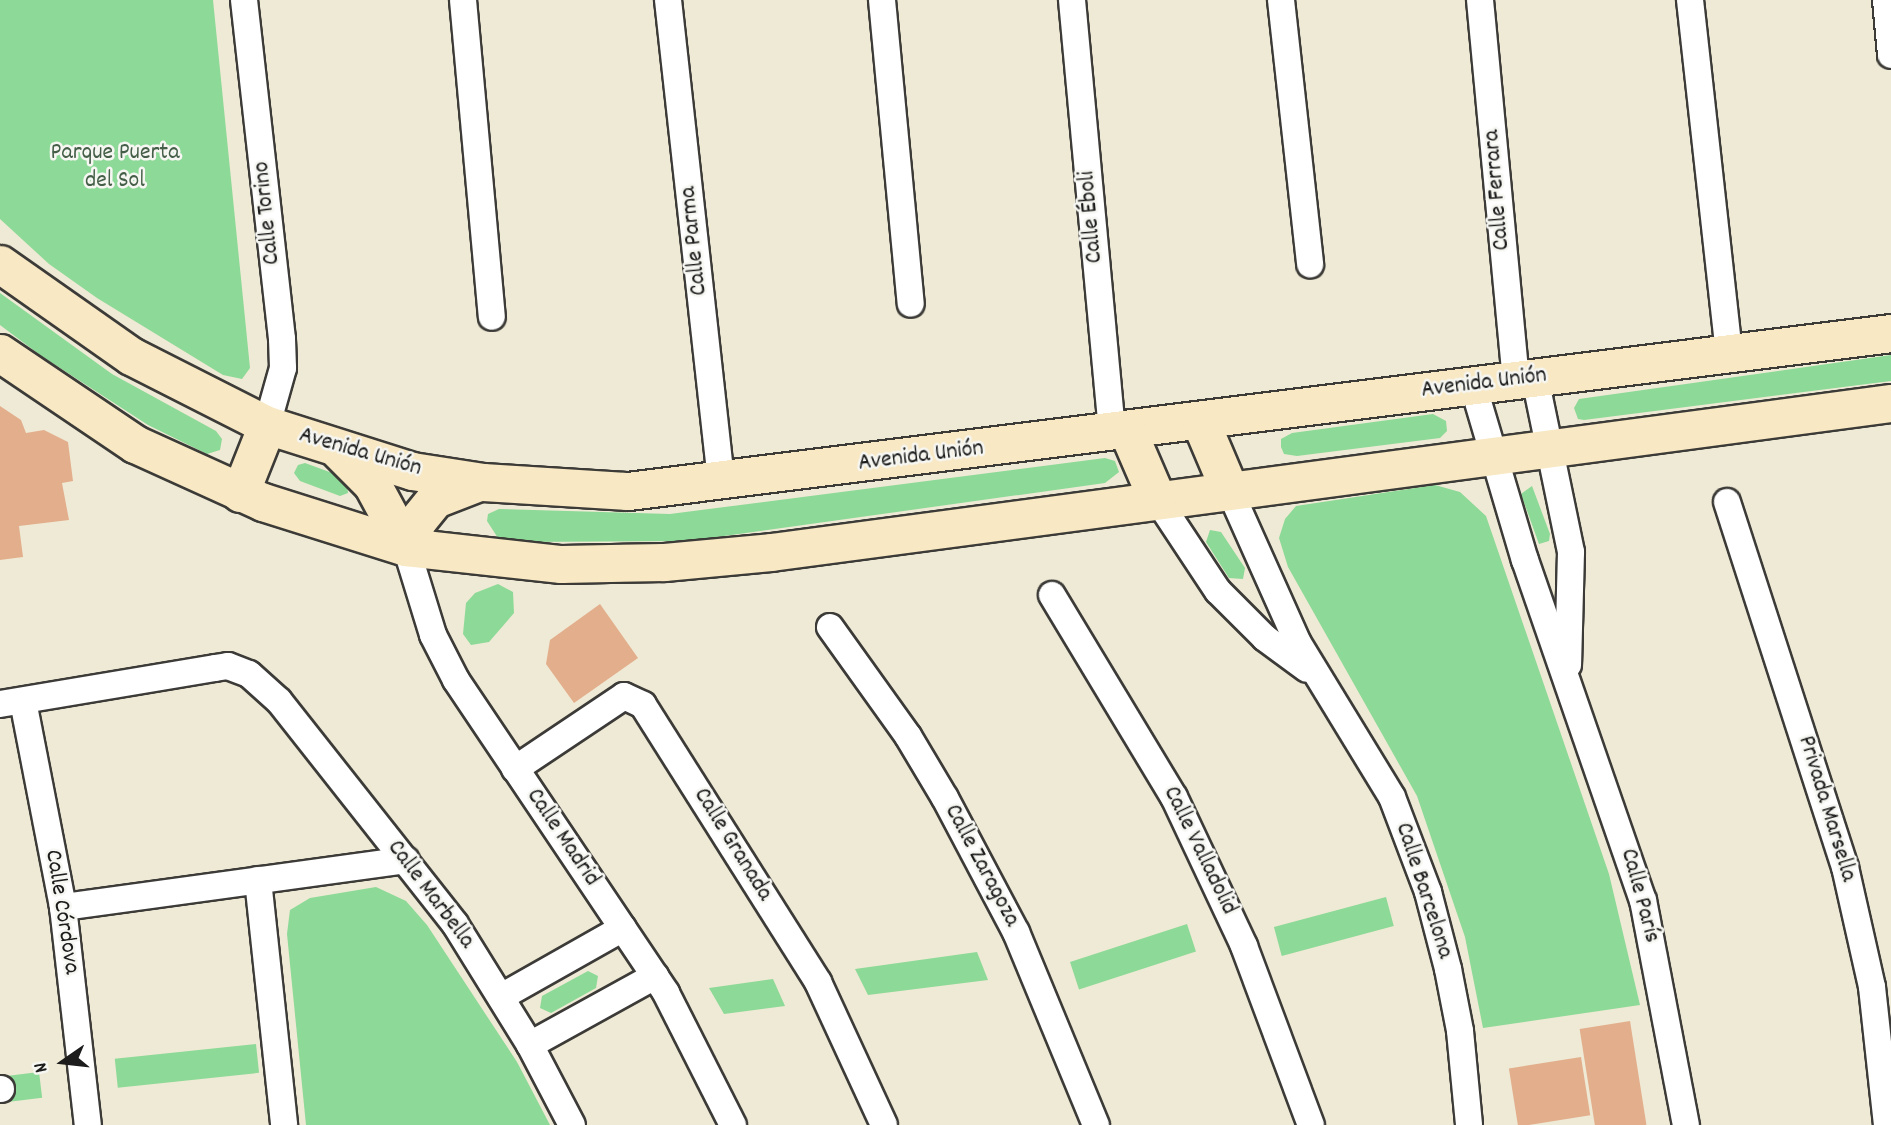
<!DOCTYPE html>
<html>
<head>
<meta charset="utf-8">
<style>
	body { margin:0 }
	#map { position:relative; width:1891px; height:1125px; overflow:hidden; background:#efead5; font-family:Dekko,sans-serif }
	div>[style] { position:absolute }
	.green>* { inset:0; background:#8dd997; transform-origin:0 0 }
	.building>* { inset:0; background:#e2ae8c; transform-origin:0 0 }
	.roads { filter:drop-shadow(2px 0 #3c3b38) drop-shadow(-2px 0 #3c3b38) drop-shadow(0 2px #3c3b38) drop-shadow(0 -2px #3c3b38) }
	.street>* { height:26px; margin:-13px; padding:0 13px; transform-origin:13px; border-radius:13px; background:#fff }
	.secondary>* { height:37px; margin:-18.5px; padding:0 18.5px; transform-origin:18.5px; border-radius:18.5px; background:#f8e8c3 }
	span { translate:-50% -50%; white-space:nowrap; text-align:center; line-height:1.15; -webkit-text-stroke:5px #f6f6f2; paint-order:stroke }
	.park-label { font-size:24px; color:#445e47 }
	.street-label { font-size:24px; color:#1c1c1c }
	.north { position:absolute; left:28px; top:1027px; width:70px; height:70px; -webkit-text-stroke:5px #f6f6f2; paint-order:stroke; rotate:256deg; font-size:19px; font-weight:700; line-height:28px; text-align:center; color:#1c1c1c }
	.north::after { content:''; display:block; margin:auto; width:24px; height:32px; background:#1c1c1c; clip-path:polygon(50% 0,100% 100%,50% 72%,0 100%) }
</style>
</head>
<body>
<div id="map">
	<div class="green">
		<div style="clip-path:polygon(0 0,213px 0,250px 368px,242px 379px,223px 375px,97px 298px,49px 264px,0 219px)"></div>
		<div style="clip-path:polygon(0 293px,112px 374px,216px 431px,222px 439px,220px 450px,207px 454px,148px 425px,40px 355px,0 325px)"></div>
		<div style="clip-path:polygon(1891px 355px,1891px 381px,1584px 420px,1578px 419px,1574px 408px,1579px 399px)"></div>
		<div style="clip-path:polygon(1433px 414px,1446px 421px,1447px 431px,1440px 438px,1297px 456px,1284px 454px,1281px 447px,1281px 439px,1292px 433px)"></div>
		<div style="clip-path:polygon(1105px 458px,1115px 461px,1119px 472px,1105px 483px,688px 541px,518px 542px,498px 538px,487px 521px,488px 514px,499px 509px,670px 514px)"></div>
		<div style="clip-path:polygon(305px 463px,346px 478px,348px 493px,340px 496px,300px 481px,294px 473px,298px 465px)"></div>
		<div style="clip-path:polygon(1435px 485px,1460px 492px,1486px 516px,1609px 874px,1640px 1005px,1483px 1028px,1465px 937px,1417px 796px,1288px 567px,1279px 538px,1285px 519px,1296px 506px)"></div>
		<div style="clip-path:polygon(1532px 486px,1550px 534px,1549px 541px,1539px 544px,1521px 494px)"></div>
		<div style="clip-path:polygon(1210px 530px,1221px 532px,1245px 568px,1243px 579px,1229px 578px,1206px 542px)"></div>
		<div style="clip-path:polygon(498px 584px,513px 592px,514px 613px,489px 642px,471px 645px,463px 634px,466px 603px,475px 593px)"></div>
		<div style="clip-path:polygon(376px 887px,406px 901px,427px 925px,517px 1062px,550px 1125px,306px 1125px,287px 934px,290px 910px,310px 898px)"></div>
		<div style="left:1386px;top:897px;width:30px;height:116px;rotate:75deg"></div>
		<div style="left:1187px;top:924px;width:29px;height:123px;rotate:72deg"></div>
		<div style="clip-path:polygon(977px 952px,988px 980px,868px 995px,855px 969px)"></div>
		<div style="clip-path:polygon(588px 971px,598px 976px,596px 988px,551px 1013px,540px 1008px,542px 996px)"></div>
		<div style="clip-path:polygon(773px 979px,785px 1006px,724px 1014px,709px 988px)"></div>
		<div style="left:256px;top:1044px;width:29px;height:142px;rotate:84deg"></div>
		<div style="left:39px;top:1072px;width:26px;height:39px;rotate:83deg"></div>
	</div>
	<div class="building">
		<div style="clip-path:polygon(0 406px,21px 420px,26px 433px,44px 430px,68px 442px,73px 481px,62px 483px,69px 520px,19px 526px,23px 557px,0 560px)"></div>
		<div style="clip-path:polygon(600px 604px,638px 658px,574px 703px,546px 664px,550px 640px)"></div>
		<div style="left:1630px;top:1021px;width:105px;height:51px;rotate:81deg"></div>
		<div style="left:1581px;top:1057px;width:59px;height:73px;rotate:81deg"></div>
	</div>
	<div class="roads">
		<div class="street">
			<div style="left:244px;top:0;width:341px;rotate:83.6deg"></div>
			<div style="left:282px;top:339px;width:29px;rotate:88deg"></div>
			<div style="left:283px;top:368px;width:59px;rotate:105.7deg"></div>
			<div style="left:463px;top:0;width:318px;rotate:84.8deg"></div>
			<div style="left:668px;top:0;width:485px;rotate:83.7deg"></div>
			<div style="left:882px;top:0;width:305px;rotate:84.6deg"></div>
			<div style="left:1072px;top:0;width:436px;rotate:84.7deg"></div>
			<div style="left:1281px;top:0;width:266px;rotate:83.7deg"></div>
			<div style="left:1480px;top:0;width:382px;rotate:84.6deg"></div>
			<div style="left:1690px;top:0;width:353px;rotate:83.7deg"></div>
			<div style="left:1886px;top:0;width:55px;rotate:84.8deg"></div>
			<div style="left:1535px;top:378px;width:178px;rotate:78.3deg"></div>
			<div style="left:1571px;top:552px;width:113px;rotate:91.5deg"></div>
			<div style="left:1473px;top:385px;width:183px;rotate:73.5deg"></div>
			<div style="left:1525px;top:560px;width:360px;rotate:70.9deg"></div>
			<div style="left:1643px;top:900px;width:229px;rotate:79.2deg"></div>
			<div style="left:1229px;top:489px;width:169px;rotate:65.9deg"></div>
			<div style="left:1298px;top:643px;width:180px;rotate:58.6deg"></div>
			<div style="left:1392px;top:797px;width:102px;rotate:69.2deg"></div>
			<div style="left:1428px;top:892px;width:80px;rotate:75.4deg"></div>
			<div style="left:1448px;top:969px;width:63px;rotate:79deg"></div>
			<div style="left:1460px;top:1031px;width:94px;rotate:84.5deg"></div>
			<div style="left:1157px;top:499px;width:110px;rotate:56.5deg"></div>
			<div style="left:1218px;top:591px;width:66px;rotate:45deg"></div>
			<div style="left:1265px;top:638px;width:52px;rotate:36.4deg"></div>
			<div style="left:1727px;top:502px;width:384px;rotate:72.1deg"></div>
			<div style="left:1845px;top:867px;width:123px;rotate:77.3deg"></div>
			<div style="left:1872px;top:987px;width:139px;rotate:83.8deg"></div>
			<div style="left:406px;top:547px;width:92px;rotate:72.9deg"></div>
			<div style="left:433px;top:635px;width:51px;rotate:62.9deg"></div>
			<div style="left:456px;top:680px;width:377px;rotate:56.1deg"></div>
			<div style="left:666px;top:993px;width:148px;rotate:63.1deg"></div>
			<div style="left:1052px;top:595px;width:236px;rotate:58.9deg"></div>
			<div style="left:1174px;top:797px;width:165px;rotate:64.8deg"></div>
			<div style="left:1244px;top:946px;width:191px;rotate:69.5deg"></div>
			<div style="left:830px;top:627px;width:134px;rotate:54.4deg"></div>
			<div style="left:908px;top:736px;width:72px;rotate:59.2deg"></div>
			<div style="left:945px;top:798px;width:152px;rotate:62.1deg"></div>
			<div style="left:1016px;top:932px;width:209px;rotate:67.5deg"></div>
			<div style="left:23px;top:701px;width:210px;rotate:79deg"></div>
			<div style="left:63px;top:907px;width:219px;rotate:83.5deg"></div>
			<div style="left:0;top:704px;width:218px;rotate:-9.5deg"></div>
			<div style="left:215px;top:668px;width:13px;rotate:-9deg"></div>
			<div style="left:228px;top:666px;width:22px;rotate:21deg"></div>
			<div style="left:249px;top:674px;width:40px;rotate:42deg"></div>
			<div style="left:279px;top:701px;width:284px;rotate:51.7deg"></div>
			<div style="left:455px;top:924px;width:142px;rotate:58.2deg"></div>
			<div style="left:530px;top:1045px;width:90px;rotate:62.3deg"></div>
			<div style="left:515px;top:769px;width:131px;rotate:-33.8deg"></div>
			<div style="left:624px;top:696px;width:21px;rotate:25deg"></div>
			<div style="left:643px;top:705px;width:328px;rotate:57.7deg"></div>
			<div style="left:818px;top:982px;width:157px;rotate:65.2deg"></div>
			<div style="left:258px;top:880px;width:246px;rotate:83.9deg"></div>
			<div style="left:63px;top:907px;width:346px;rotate:-7.8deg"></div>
			<div style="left:501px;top:997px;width:140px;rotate:-29.5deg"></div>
			<div style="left:530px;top:1045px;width:143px;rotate:-28.9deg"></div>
			<div style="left:0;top:1089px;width:1px"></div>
		</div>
		<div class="secondary">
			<div style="left:0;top:264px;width:160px;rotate:35.1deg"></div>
			<div style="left:131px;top:356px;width:153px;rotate:26.9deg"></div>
			<div style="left:267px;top:425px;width:152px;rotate:17.6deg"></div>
			<div style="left:412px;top:471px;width:72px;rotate:8.8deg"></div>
			<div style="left:483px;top:482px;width:145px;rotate:3.6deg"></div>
			<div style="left:628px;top:491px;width:1273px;rotate:-7.13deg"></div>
			<div style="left:0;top:353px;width:163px;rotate:34deg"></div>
			<div style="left:135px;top:444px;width:141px;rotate:24.4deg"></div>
			<div style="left:263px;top:502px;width:150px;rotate:17.5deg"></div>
			<div style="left:406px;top:547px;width:156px;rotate:6.3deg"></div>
			<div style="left:561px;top:564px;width:103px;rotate:-1.1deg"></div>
			<div style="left:664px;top:562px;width:107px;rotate:-5.3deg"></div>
			<div style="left:771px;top:552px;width:1130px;rotate:-7.58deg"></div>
			<div style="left:1201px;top:423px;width:72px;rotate:67deg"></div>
			<div style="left:1128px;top:432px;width:73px;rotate:66.6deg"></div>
			<div style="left:339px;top:451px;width:47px;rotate:45deg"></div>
			<div style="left:372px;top:484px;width:72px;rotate:61.6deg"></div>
			<div style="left:240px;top:493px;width:73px;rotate:-68.3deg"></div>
			<div style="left:406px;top:547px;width:28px;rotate:-67deg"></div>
			<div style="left:417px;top:521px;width:28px;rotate:-51deg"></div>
			<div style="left:435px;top:499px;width:47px;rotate:-21.1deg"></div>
		</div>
	</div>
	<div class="park-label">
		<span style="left:115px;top:168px">Parque Puerta<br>del Sol</span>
	</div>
	<div class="street-label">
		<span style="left:1498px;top:190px;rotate:-95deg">Calle Ferrara</span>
		<span style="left:268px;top:213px;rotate:-96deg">Calle Torino</span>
		<span style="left:1092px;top:217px;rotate:-95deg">Calle Éboli</span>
		<span style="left:695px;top:241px;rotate:-96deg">Calle Parma</span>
		<span style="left:1484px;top:384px;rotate:-7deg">Avenida Unión</span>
		<span style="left:360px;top:453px;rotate:16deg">Avenida Unión</span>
		<span style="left:921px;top:457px;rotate:-7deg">Avenida Unión</span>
		<span style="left:1826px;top:809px;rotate:73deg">Privada Marsella</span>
		<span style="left:562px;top:838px;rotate:56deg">Calle Madrid</span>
		<span style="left:732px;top:845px;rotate:58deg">Calle Granada</span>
		<span style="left:1199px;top:851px;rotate:64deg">Calle Valladolid</span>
		<span style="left:981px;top:866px;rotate:62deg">Calle Zaragoza</span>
		<span style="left:1423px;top:891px;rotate:72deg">Calle Barcelona</span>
		<span style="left:430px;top:895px;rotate:53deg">Calle Marbella</span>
		<span style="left:1639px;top:896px;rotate:75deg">Calle París</span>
		<span style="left:61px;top:912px;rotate:81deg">Calle Córdova</span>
	</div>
	<div class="north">N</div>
</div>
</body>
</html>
